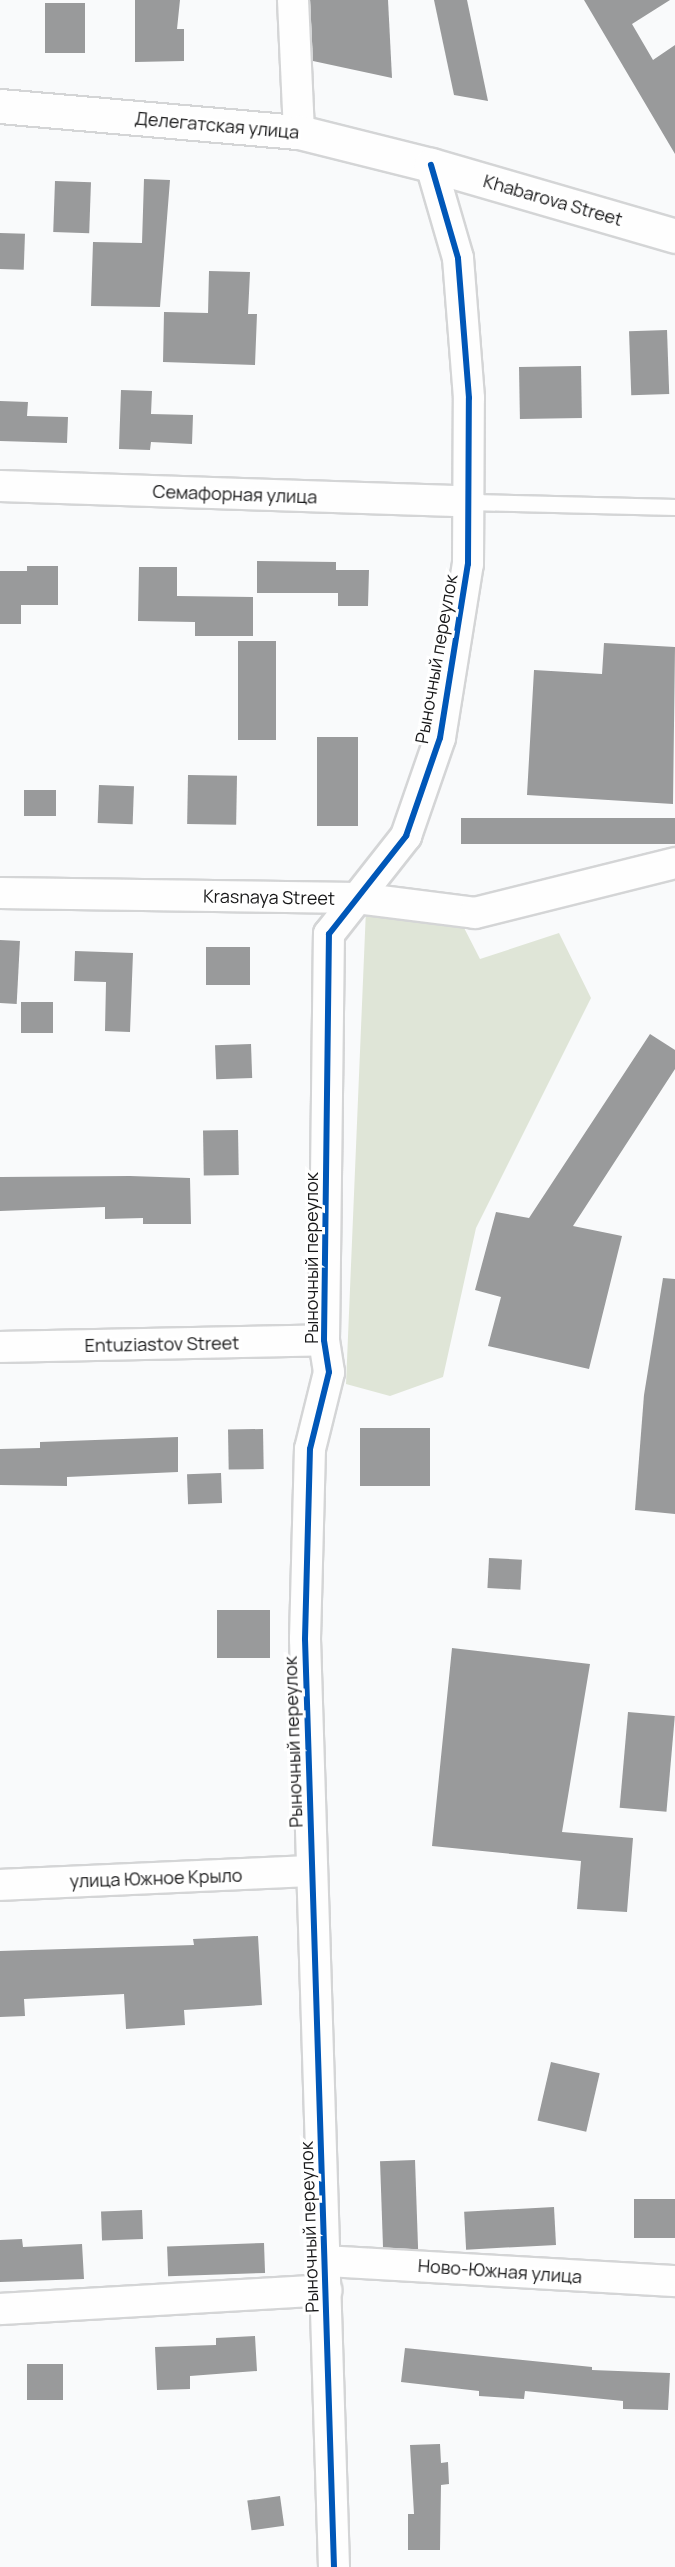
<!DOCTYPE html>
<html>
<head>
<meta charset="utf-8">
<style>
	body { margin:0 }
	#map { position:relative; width:675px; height:2567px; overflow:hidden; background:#f9fafb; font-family:Manrope,sans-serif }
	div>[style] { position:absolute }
	.green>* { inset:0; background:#dfe5d7 }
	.building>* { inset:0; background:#999a9b; transform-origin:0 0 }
	.roads { filter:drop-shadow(2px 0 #d4d5d6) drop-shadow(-2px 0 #d4d5d6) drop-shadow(0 2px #d4d5d6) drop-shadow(0 -2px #d4d5d6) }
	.service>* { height:15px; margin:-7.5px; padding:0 7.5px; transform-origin:7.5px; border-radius:7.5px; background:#fefefe }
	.minor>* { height:30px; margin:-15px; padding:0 15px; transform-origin:15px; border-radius:15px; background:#fefefe }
	.primary>* { height:33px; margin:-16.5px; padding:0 16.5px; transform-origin:16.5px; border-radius:16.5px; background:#fefefe }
	.cycleway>* { height:6px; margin:-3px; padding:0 3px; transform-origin:3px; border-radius:3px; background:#0057b8 }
	span { translate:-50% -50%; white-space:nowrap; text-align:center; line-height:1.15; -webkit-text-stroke:6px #fff; paint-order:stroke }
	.street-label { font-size:18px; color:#181819 }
</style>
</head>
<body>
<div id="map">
	<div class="green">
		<div style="clip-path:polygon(366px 909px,458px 916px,480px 959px,559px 933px,591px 998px,476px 1228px,443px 1377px,390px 1396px,346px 1384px)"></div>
	</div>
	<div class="building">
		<div style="clip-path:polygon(135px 0,180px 0,177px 29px,184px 29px,184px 61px,135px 62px)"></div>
		<div style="clip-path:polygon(310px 0,388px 0,392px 78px,313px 61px)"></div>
		<div style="clip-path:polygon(434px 0,467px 0,488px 101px,454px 95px)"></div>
		<div style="clip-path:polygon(584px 0,670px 0,632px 24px,653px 60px,675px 45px,675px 154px)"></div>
		<div style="left:45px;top:3px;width:40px;height:50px"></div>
		<div style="clip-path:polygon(144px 179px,170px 180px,160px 307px,91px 306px,93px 242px,142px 243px)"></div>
		<div style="left:55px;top:181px;width:36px;height:51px;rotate:2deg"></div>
		<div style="left:0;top:233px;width:25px;height:36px;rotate:2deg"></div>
		<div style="clip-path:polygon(209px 271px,250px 272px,248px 314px,257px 314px,255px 365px,163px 362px,164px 312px,208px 313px)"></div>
		<div style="left:667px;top:330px;width:64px;height:38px;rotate:88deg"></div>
		<div style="left:581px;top:366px;width:52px;height:62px;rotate:89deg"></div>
		<div style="clip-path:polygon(121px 390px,152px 391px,151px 414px,193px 415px,192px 444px,151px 442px,150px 450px,119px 449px)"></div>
		<div style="clip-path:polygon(0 401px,28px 402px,27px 416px,68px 417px,67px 443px,0 441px)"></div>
		<div style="clip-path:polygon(257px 561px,336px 562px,336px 570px,369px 570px,368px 606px,338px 606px,338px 593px,257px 593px)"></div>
		<div style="clip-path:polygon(27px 566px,58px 566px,58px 605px,21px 605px,21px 624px,0 624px,0 571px,27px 571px)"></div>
		<div style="clip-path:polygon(139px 567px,177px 567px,177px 596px,253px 597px,253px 636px,195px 636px,195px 622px,138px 621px)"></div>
		<div style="left:238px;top:641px;width:38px;height:99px"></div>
		<div style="clip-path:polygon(604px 643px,675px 647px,673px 804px,527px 795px,534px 670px,602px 674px)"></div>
		<div style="left:317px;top:737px;width:41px;height:89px"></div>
		<div style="left:188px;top:775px;width:49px;height:49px;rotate:1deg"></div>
		<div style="left:99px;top:785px;width:35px;height:38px;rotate:2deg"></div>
		<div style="left:24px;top:790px;width:32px;height:26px"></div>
		<div style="left:675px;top:818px;width:26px;height:214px;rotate:90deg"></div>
		<div style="left:0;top:940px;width:20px;height:63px;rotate:3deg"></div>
		<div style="left:250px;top:947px;width:38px;height:44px;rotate:90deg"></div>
		<div style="clip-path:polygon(75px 951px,133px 953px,130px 1032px,105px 1031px,106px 982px,74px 981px)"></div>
		<div style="left:21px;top:1002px;width:32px;height:31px"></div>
		<div style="clip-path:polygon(650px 1034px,675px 1050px,675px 1069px,573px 1226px,622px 1236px,589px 1369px,488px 1346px,501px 1297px,475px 1290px,496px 1212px,529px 1218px)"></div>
		<div style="left:251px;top:1044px;width:34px;height:36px;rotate:88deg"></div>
		<div style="left:238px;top:1130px;width:45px;height:35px;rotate:89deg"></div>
		<div style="clip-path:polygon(130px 1176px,190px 1178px,191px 1224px,143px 1224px,143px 1218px,105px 1219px,105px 1207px,0 1211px,0 1177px)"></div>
		<div style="clip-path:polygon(663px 1278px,675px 1279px,675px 1514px,635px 1510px,644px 1395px)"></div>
		<div style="left:430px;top:1428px;width:58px;height:70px;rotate:90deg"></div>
		<div style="left:263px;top:1429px;width:40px;height:35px;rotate:89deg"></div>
		<div style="clip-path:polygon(178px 1437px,178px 1472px,67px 1477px,67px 1486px,0 1485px,0 1449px,40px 1448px,40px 1442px)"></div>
		<div style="left:221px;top:1473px;width:30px;height:34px;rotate:88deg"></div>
		<div style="left:489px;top:1558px;width:33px;height:30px;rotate:3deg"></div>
		<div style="left:217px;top:1610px;width:53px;height:48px"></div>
		<div style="clip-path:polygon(452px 1648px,590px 1664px,562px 1832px,633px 1838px,627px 1912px,577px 1909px,581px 1861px,432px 1846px)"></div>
		<div style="left:628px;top:1712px;width:47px;height:96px;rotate:5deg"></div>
		<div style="clip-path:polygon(258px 1936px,262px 2005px,184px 2010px,185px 2025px,126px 2029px,124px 1994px,24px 1999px,25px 2016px,0 2017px,0 1951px,194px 1945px,193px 1939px)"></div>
		<div style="left:551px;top:2062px;width:50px;height:60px;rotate:13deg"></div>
		<div style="left:415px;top:2160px;width:89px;height:35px;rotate:88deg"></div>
		<div style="left:675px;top:2199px;width:39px;height:41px;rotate:90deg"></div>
		<div style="left:554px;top:2207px;width:38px;height:90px;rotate:87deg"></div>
		<div style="left:142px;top:2210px;width:29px;height:41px;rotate:88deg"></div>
		<div style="clip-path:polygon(22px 2239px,23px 2247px,82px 2244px,84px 2279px,0 2282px,0 2240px)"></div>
		<div style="left:264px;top:2243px;width:30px;height:97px;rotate:88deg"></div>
		<div style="clip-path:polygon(255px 2336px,257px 2371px,190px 2376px,190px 2389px,157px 2390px,155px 2347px,216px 2345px,216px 2338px)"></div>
		<div style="clip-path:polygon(405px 2348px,592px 2367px,592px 2370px,670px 2373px,668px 2410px,623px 2409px,623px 2401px,525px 2391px,524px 2399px,479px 2396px,479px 2391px,401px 2382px)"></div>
		<div style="left:63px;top:2364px;width:36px;height:36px;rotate:90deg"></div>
		<div style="clip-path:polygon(440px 2444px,441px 2463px,448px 2462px,449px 2484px,441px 2485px,440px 2550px,408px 2550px,408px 2514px,414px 2514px,410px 2445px)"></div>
		<div style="left:280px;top:2496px;width:30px;height:33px;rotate:82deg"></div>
	</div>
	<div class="roads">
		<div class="service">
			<div style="left:470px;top:502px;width:205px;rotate:1.4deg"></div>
		</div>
		<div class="minor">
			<div style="left:293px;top:0;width:132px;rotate:87.4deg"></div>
			<div style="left:0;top:486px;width:470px;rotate:1.9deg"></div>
			<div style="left:0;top:893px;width:357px;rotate:0.8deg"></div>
			<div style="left:357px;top:898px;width:119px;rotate:7.2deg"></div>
			<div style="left:475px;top:913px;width:206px;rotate:-14deg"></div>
			<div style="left:0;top:1347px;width:324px;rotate:-1.2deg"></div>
			<div style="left:0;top:1885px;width:312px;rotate:-2.6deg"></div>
			<div style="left:325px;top:2261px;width:351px;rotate:3.3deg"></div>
			<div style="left:0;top:2309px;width:327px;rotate:-3.3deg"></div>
			<div style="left:334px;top:2567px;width:928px;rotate:-91.79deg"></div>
			<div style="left:305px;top:1639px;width:190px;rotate:-88.5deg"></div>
			<div style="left:310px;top:1449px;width:79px;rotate:-76.1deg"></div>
			<div style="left:329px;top:1372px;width:32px;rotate:-99deg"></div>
			<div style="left:324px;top:1340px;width:406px;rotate:-89.3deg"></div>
			<div style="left:329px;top:934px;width:125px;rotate:-51.8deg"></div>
			<div style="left:406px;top:836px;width:104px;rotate:-70.9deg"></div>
			<div style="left:440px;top:738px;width:176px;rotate:-80.9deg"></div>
			<div style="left:468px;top:564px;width:166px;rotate:-89.7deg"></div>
			<div style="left:469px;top:398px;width:140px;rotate:-94.5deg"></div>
			<div style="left:458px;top:258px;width:97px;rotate:-106.2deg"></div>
		</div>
		<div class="primary">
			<div style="left:0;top:106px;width:300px;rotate:5deg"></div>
			<div style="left:299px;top:132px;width:136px;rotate:14deg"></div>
			<div style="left:431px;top:165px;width:254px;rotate:16.2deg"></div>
		</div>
	</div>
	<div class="cycleway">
		<div style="left:334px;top:2567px;width:928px;rotate:-91.79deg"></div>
		<div style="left:305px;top:1639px;width:190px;rotate:-88.5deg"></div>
		<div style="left:310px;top:1449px;width:79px;rotate:-76.1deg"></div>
		<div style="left:329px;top:1372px;width:32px;rotate:-99deg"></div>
		<div style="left:324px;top:1340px;width:406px;rotate:-89.3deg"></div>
		<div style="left:329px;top:934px;width:125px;rotate:-51.8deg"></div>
		<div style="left:406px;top:836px;width:104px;rotate:-70.9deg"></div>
		<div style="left:440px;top:738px;width:176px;rotate:-80.9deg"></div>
		<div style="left:468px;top:564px;width:166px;rotate:-89.7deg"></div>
		<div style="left:469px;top:398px;width:140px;rotate:-94.5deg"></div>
		<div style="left:458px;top:258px;width:97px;rotate:-106.2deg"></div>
	</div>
	<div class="street-label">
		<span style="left:217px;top:125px;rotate:5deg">Делегатская улица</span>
		<span style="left:553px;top:200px;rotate:16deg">Khabarova Street</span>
		<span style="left:235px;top:494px;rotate:2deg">Семафорная улица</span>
		<span style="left:436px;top:659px;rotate:-80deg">Рыночный переулок</span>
		<span style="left:269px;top:897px;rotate:1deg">Krasnaya Street</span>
		<span style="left:311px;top:1258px;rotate:-90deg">Рыночный переулок</span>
		<span style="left:162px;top:1344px;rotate:-1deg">Entuziastov Street</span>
		<span style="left:293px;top:1742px;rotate:-92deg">Рыночный переулок</span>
		<span style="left:156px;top:1878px;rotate:-2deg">улица Южное Крыло</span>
		<span style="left:309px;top:2227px;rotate:-92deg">Рыночный переулок</span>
		<span style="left:500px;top:2271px;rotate:4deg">Ново-Южная улица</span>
	</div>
</div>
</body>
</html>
